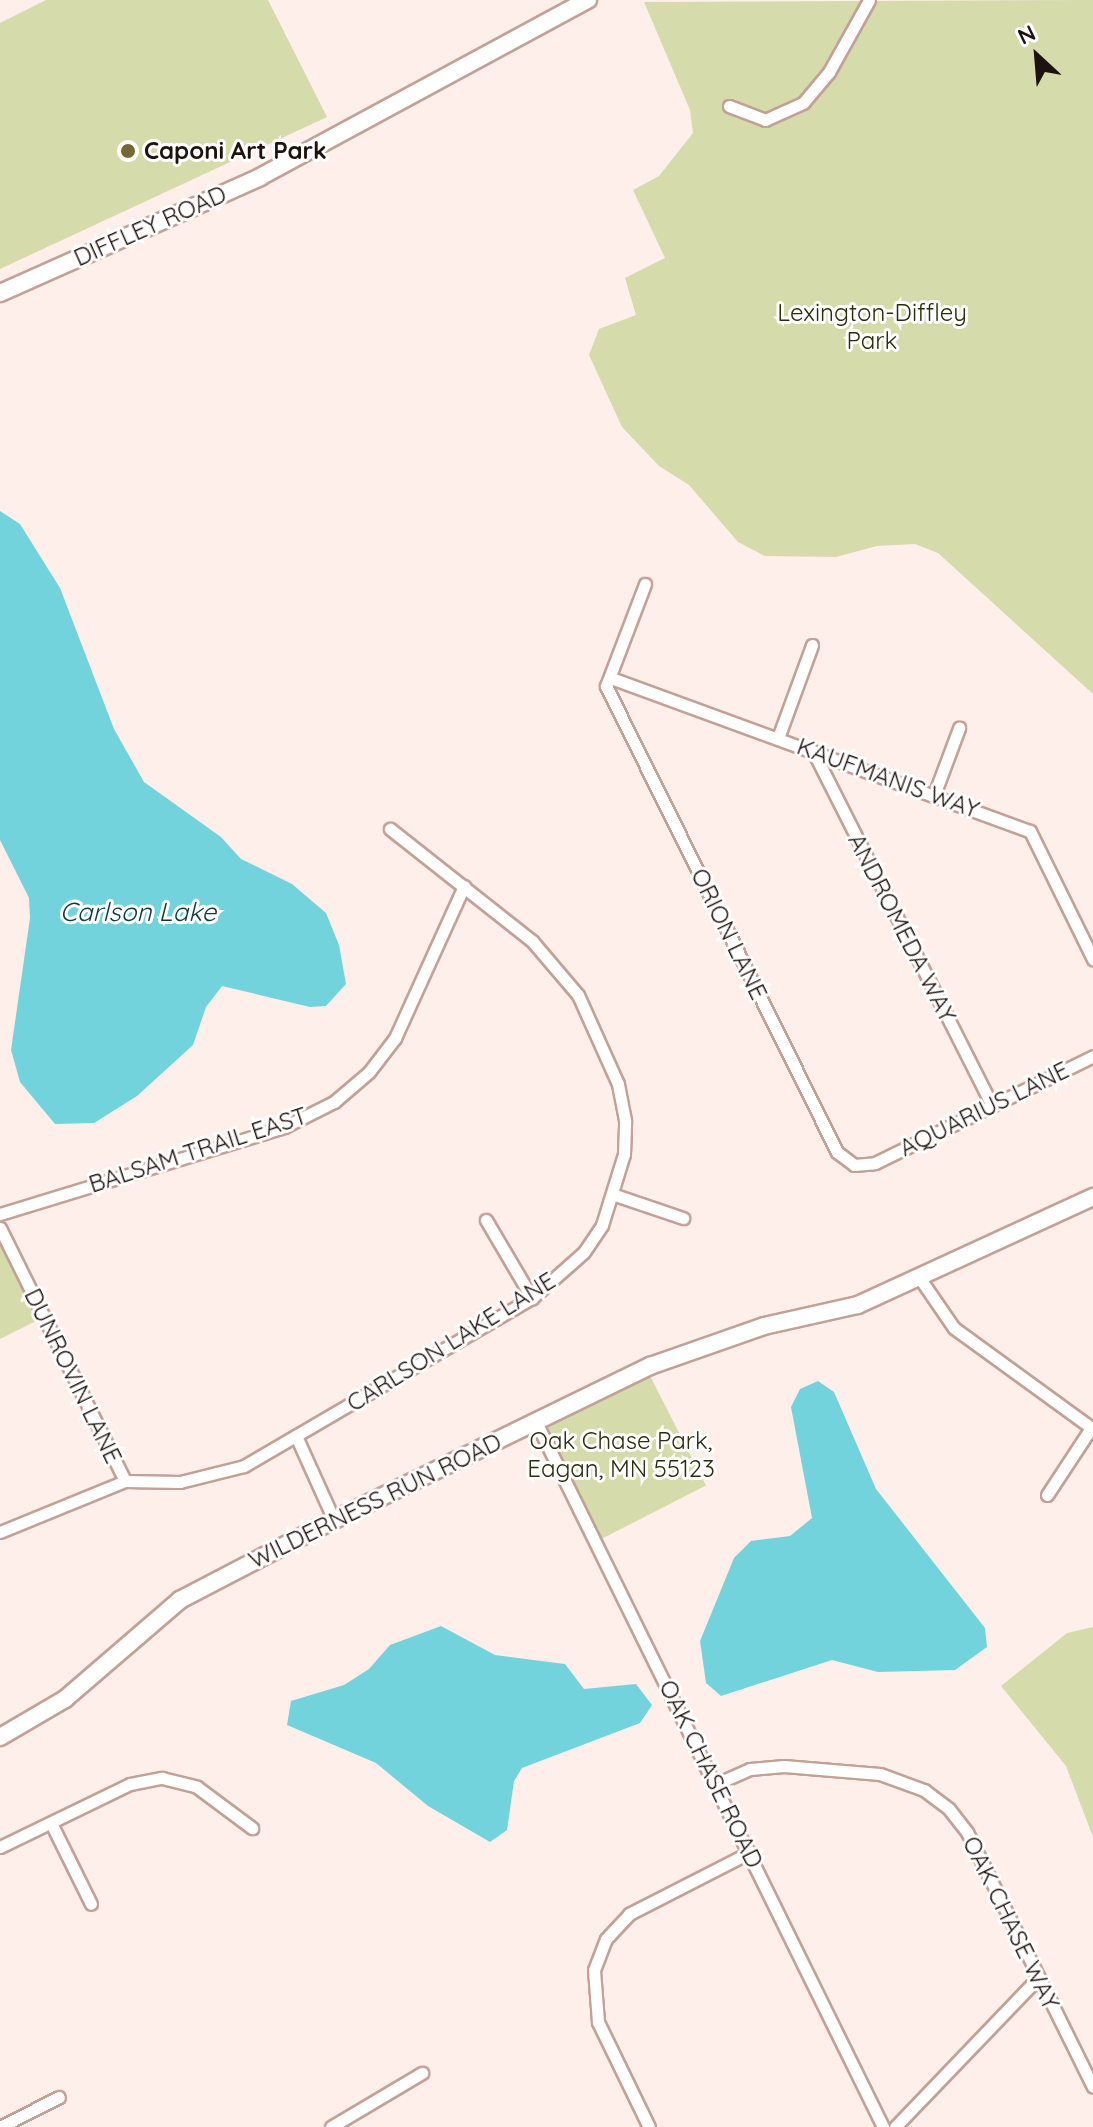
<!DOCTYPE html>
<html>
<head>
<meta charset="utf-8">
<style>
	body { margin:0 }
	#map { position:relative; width:1093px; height:2127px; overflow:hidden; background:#feefea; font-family:Quicksand,sans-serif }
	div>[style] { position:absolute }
	.green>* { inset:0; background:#d5dbab; transform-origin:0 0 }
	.water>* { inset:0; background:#73d3dc }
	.roads { filter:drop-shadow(2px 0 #c3a196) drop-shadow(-2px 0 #c3a196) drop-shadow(0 2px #c3a196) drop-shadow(0 -2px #c3a196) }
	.street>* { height:11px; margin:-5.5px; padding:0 5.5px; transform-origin:5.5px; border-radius:5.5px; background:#fff }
	.secondary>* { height:16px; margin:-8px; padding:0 8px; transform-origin:8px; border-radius:8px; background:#fff }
	.dots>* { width:22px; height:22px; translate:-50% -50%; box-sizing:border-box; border:4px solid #fff; border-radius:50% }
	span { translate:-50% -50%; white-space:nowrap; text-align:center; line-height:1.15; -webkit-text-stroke:6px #fff; paint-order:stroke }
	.poi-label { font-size:24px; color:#1e120e; font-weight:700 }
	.left { translate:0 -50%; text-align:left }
	.street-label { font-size:24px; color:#1e120e }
	.park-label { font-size:24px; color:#2a2d0e }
	.water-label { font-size:26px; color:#0d3c40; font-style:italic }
	.north { position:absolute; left:997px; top:16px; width:80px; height:80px; -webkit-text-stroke:6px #fff; paint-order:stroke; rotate:334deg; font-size:22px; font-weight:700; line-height:32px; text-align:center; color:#1e120e }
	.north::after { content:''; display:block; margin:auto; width:28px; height:36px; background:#1e120e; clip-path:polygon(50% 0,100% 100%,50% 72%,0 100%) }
</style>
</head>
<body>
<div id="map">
	<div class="green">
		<div style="clip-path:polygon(46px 0,268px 0,327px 117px,0 269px,0 23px)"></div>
		<div style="clip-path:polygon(1093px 0,1093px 694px,938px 553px,915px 544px,877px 546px,836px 557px,765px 556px,738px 542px,689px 485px,659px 466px,622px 427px,589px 355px,599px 329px,636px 315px,625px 278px,665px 258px,633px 190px,659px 176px,693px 133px,690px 110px,644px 2px)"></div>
		<div style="clip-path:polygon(0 1229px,44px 1317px,0 1339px)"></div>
		<div style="left:646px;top:1368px;width:132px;height:123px;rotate:63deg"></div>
		<div style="clip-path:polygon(1093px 1627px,1093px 1837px,1066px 1766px,1001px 1686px,1067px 1633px)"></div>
	</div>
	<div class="water">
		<div style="clip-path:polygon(0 511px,20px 524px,60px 588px,114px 729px,144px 782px,221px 837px,241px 859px,292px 884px,326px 913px,339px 945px,346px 984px,326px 1006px,310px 1007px,222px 986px,206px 1007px,193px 1045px,137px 1096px,94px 1123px,55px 1124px,20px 1082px,11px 1050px,30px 918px,29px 898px,0 840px)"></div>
		<div style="clip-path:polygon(818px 1381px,834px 1392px,876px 1489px,985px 1628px,987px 1647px,955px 1670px,878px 1672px,832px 1660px,721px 1696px,706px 1683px,700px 1641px,734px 1558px,751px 1541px,790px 1536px,812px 1518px,791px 1407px,800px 1389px)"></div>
		<div style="clip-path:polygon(441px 1626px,495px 1655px,565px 1664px,584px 1689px,636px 1684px,652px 1705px,640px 1723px,522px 1768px,514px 1781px,507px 1830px,490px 1842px,428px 1806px,376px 1763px,287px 1725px,291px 1701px,344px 1685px,369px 1669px,390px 1645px)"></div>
	</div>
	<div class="roads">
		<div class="street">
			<div style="left:729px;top:106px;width:39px;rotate:21deg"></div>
			<div style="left:765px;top:120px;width:42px;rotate:-24.1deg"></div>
			<div style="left:803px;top:103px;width:40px;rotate:-50deg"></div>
			<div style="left:829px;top:72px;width:82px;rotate:-60.9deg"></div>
			<div style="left:645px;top:584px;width:109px;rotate:110.9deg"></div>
			<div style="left:606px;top:686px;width:520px;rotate:63.63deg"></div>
			<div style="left:837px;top:1152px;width:21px;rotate:37deg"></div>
			<div style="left:854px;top:1165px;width:21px;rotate:-5deg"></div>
			<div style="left:875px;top:1163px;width:243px;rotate:-26.1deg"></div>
			<div style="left:611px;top:678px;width:446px;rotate:20.1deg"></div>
			<div style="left:1030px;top:831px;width:143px;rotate:63.8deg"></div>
			<div style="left:778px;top:738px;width:99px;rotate:-69.9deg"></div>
			<div style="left:813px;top:751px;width:397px;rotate:63.2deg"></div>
			<div style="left:934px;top:795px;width:72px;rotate:-69.5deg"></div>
			<div style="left:615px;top:1195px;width:72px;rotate:18.7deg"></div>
			<div style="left:0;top:1214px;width:297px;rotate:-17deg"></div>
			<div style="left:284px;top:1127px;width:56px;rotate:-26.6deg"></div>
			<div style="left:334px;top:1102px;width:46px;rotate:-40.6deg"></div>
			<div style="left:369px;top:1072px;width:43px;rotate:-52.6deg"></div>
			<div style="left:395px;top:1038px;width:167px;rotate:-65.6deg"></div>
			<div style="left:486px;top:1220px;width:91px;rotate:59.5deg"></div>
			<div style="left:0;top:1228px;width:282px;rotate:63.7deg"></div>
			<div style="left:921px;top:1280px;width:58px;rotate:55.5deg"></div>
			<div style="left:954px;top:1328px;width:172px;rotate:36deg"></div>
			<div style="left:536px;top:1422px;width:786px;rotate:63.79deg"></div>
			<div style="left:296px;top:1436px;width:92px;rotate:65.7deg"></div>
			<div style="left:1047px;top:1495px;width:80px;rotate:-56.7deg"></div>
			<div style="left:0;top:1532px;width:135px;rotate:-22.2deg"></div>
			<div style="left:125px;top:1481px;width:55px;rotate:1deg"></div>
			<div style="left:180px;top:1482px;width:66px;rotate:-14deg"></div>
			<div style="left:244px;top:1466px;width:333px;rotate:-30.3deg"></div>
			<div style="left:532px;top:1298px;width:69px;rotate:-41.5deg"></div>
			<div style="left:584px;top:1252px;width:32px;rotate:-56deg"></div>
			<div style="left:602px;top:1225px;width:74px;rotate:-72.8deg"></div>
			<div style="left:624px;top:1154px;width:34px;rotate:-88deg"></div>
			<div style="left:625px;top:1120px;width:37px;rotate:-101deg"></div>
			<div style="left:618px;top:1084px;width:98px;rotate:-114.2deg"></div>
			<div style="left:578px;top:995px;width:71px;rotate:-130.4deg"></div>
			<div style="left:532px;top:941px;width:181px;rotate:-141.7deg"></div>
			<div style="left:716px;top:1784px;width:37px;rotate:-24deg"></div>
			<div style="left:750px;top:1769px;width:34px;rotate:-5deg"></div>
			<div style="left:784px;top:1766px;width:96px;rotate:4.8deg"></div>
			<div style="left:880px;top:1774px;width:47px;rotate:20deg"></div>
			<div style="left:924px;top:1790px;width:31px;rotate:37deg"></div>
			<div style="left:949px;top:1809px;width:29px;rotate:52deg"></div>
			<div style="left:967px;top:1832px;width:284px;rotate:63.7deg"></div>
			<div style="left:51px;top:1823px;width:90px;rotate:63.7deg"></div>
			<div style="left:0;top:1847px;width:144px;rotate:-25.9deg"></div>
			<div style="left:130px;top:1784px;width:33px;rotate:-11deg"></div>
			<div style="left:162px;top:1778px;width:36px;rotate:14deg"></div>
			<div style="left:197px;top:1787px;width:69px;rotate:36.7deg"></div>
			<div style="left:0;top:2127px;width:66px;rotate:-27deg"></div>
			<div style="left:331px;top:2127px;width:106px;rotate:-30.7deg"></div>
			<div style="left:649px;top:2127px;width:117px;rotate:-115.9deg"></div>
			<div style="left:598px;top:2022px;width:52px;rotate:-94.4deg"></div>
			<div style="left:594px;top:1970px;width:33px;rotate:-69deg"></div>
			<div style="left:606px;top:1939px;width:34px;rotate:-47deg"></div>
			<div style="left:629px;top:1914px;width:136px;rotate:-27.1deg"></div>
			<div style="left:895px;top:2127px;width:207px;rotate:-46.2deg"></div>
		</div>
		<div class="secondary">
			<div style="left:0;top:293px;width:285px;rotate:-24deg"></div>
			<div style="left:260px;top:177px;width:373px;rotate:-28.4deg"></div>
			<div style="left:0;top:1737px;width:75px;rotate:-30.3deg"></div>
			<div style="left:65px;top:1699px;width:152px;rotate:-40.7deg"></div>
			<div style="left:180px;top:1600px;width:174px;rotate:-27.5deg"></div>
			<div style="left:334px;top:1520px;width:352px;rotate:-26deg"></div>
			<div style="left:650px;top:1366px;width:121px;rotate:-19.3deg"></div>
			<div style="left:764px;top:1326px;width:96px;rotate:-12.6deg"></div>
			<div style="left:858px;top:1305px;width:259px;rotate:-24.7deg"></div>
		</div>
	</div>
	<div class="dots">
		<div style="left:128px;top:151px;background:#746835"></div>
	</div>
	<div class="poi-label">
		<span class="left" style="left:144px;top:151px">Caponi Art Park</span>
	</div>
	<div class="street-label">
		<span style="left:150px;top:226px;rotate:-24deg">DIFFLEY ROAD</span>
		<span style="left:888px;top:778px;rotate:20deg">KAUFMANIS WAY</span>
		<span style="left:902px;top:928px;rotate:63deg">ANDROMEDA WAY</span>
		<span style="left:729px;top:934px;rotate:64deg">ORION LANE</span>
		<span style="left:984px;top:1109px;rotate:-26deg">AQUARIUS LANE</span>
		<span style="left:198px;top:1150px;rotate:-18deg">BALSAM TRAIL EAST</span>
		<span style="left:451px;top:1342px;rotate:-32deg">CARLSON LAKE LANE</span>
		<span style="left:73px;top:1376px;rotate:64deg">DUNROVIN LANE</span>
		<span style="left:375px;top:1501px;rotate:-26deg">WILDERNESS RUN ROAD</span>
		<span style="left:711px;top:1774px;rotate:64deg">OAK CHASE ROAD</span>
		<span style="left:1011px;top:1923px;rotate:64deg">OAK CHASE WAY</span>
	</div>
	<div class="park-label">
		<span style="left:872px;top:327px">Lexington-Diffley<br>Park</span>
		<span style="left:621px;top:1455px">Oak Chase Park,<br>Eagan, MN 55123</span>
	</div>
	<div class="water-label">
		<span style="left:138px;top:912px">Carlson Lake</span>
	</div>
	<div class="north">N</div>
</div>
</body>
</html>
